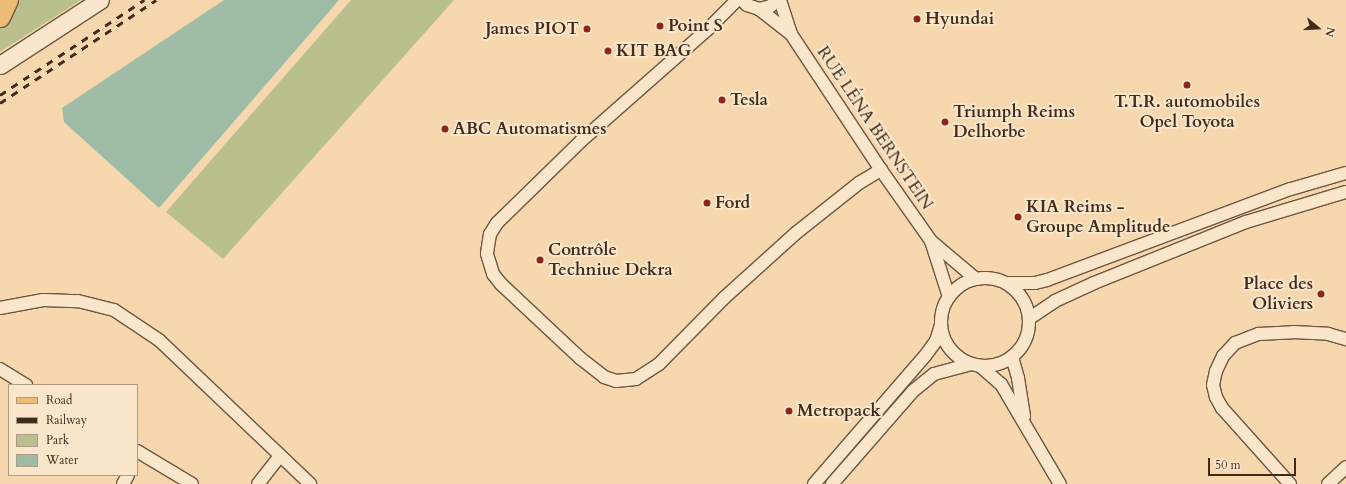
<!DOCTYPE html>
<html>
<head>
<meta charset="utf-8">
<style>
	body { margin:0 }
	#map { position:relative; width:1346px; height:484px; overflow:hidden; background:#f7d8ae; font-family:Cardo,serif }
	div>[style] { position:absolute }
	.green>* { inset:0; background:#b9bf8d }
	.water>* { inset:0; background:#9ebba6 }
	.roads { filter:drop-shadow(1px 0 #6f5641) drop-shadow(-1px 0 #6f5641) drop-shadow(0 1px #6f5641) drop-shadow(0 -1px #6f5641) }
	.street>* { height:12px; margin:-6px; padding:0 6px; transform-origin:6px; border-radius:6px; background:#fae6ca }
	.street>.ring { margin:-6px; padding:0; box-sizing:content-box; background:none; border:12px solid #fae6ca; border-radius:50% }
	.secondary>* { height:17px; margin:-8.5px; padding:0 8.5px; transform-origin:8.5px; border-radius:8.5px; background:#fae6ca }
	.primary>* { height:19px; margin:-9.5px; padding:0 9.5px; transform-origin:9.5px; border-radius:9.5px; background:#ecbc77 }
	.rail>* { height:3px; margin-top:-1.5px; transform-origin:0; background:repeating-linear-gradient(90deg,#422a1d 0 7px,transparent 0 14px) }
	.dots>* { width:11px; height:11px; translate:-50% -50%; box-sizing:border-box; border:2px solid #fae6ca; border-radius:50% }
	span { translate:-50% -50%; white-space:nowrap; text-align:center; line-height:1.15; -webkit-text-stroke:4px #fae6ca; paint-order:stroke }
	.poi-label { font-size:17px; color:#422a1d; font-weight:700 }
	.left { translate:0 -50%; text-align:left }
	.right { translate:-100% -50%; text-align:right }
	.street-label { font-size:17px; color:#422a1d }
	.legend { position:absolute; left:8px; top:384px; width:130px; height:92px; box-sizing:border-box; background:#fae6ca; border:1px solid #b09b85; margin:0; padding:5px 7px; list-style:none; font-size:12px; color:#422a1d }
	.legend li { display:flex; align-items:center; gap:8px; height:20px }
	.legend b { width:20px; border:1px solid #b09b85 }
	.north { position:absolute; left:1298px; top:8px; width:40px; height:40px; -webkit-text-stroke:3px #fae6ca; paint-order:stroke; rotate:108deg; font-size:11px; font-weight:700; line-height:16px; text-align:center; color:#422a1d }
	.north::after { content:''; display:block; margin:auto; width:14px; height:18px; background:#422a1d; clip-path:polygon(50% 0,100% 100%,50% 72%,0 100%) }
	.scale { position:absolute; left:1208px; top:458px; width:88px; height:18px; box-sizing:border-box; border:2px solid #422a1d; border-top:0; padding-left:5px; font-size:12px; line-height:14px; white-space:nowrap; color:#422a1d; -webkit-text-stroke:3px #fae6ca; paint-order:stroke }
</style>
</head>
<body>
<div id="map">
	<div class="green">
		<div style="clip-path:polygon(0 0,81px 0,0 52px)"></div>
		<div style="clip-path:polygon(351px 0,454px 0,223px 259px,166px 212px)"></div>
	</div>
	<div class="water">
		<div style="clip-path:polygon(224px 0,339px 0,159px 208px,64px 122px,62px 108px)"></div>
	</div>
	<div class="roads">
		<div class="street">
			<div style="left:737px;top:0;width:41px;rotate:135deg"></div>
			<div style="left:708px;top:29px;width:169px;rotate:138.6deg"></div>
			<div style="left:581px;top:141px;width:117px;rotate:135.7deg"></div>
			<div style="left:497px;top:223px;width:13px;rotate:122deg"></div>
			<div style="left:490px;top:234px;width:20px;rotate:99deg"></div>
			<div style="left:487px;top:254px;width:21px;rotate:73deg"></div>
			<div style="left:493px;top:274px;width:13px;rotate:51deg"></div>
			<div style="left:501px;top:284px;width:108px;rotate:43.1deg"></div>
			<div style="left:580px;top:358px;width:31px;rotate:38deg"></div>
			<div style="left:604px;top:377px;width:13px;rotate:18deg"></div>
			<div style="left:616px;top:381px;width:20px;rotate:-6deg"></div>
			<div style="left:636px;top:379px;width:27px;rotate:-33deg"></div>
			<div style="left:659px;top:364px;width:93px;rotate:-45.4deg"></div>
			<div style="left:724px;top:298px;width:97px;rotate:-42.1deg"></div>
			<div style="left:796px;top:233px;width:80px;rotate:-38.4deg"></div>
			<div style="left:859px;top:183px;width:26px;rotate:-31deg"></div>
			<div style="left:742px;top:0;width:7px;rotate:45deg"></div>
			<div style="left:747px;top:5px;width:13px;rotate:18deg"></div>
			<div style="left:759px;top:9px;width:12px;rotate:-14deg"></div>
			<div style="left:771px;top:6px;width:8px;rotate:-50deg"></div>
			<div style="left:780px;top:0;width:36px;rotate:72deg"></div>
			<div style="left:791px;top:34px;width:163px;rotate:56.5deg"></div>
			<div style="left:881px;top:170px;width:87px;rotate:54.8deg"></div>
			<div style="left:931px;top:241px;width:59px;rotate:40.2deg"></div>
			<div style="left:759px;top:9px;width:41px;rotate:38deg"></div>
			<div style="left:931px;top:241px;width:59px;rotate:72.2deg"></div>
			<div class="ring" style="left:941px;top:278px;width:76px;height:76px"></div>
			<div style="left:1008px;top:283px;width:27px"></div>
			<div style="left:1035px;top:283px;width:12px;rotate:-14deg"></div>
			<div style="left:1047px;top:280px;width:260px;rotate:-20.5deg"></div>
			<div style="left:1291px;top:189px;width:57px;rotate:-16.2deg"></div>
			<div style="left:0;top:308px;width:44px;rotate:-10.5deg"></div>
			<div style="left:43px;top:300px;width:35px;rotate:2deg"></div>
			<div style="left:78px;top:301px;width:37px;rotate:14deg"></div>
			<div style="left:114px;top:310px;width:54px;rotate:33.7deg"></div>
			<div style="left:159px;top:340px;width:209px;rotate:43.6deg"></div>
			<div style="left:1030px;top:318px;width:30px;rotate:-34deg"></div>
			<div style="left:1055px;top:301px;width:43px;rotate:-24.8deg"></div>
			<div style="left:1094px;top:283px;width:164px;rotate:-21.9deg"></div>
			<div style="left:1246px;top:222px;width:104px;rotate:-16.7deg"></div>
			<div style="left:1012px;top:357px;width:22px;rotate:74deg"></div>
			<div style="left:1018px;top:378px;width:39px;rotate:81deg"></div>
			<div style="left:980px;top:366px;width:28px;rotate:41deg"></div>
			<div style="left:1001px;top:384px;width:116px;rotate:59.5deg"></div>
			<div style="left:0;top:369px;width:31px;rotate:32deg"></div>
			<div style="left:137px;top:451px;width:64px;rotate:31deg"></div>
			<div style="left:123px;top:484px;width:10px;rotate:-61deg"></div>
			<div style="left:258px;top:484px;width:36px;rotate:-52deg"></div>
			<div style="left:814px;top:484px;width:169px;rotate:-49.1deg"></div>
			<div style="left:925px;top:356px;width:19px;rotate:-54deg"></div>
			<div style="left:936px;top:341px;width:17px;rotate:-73deg"></div>
			<div style="left:832px;top:484px;width:123px;rotate:-48.9deg"></div>
			<div style="left:913px;top:391px;width:27px;rotate:-39deg"></div>
			<div style="left:934px;top:374px;width:38px;rotate:-15deg"></div>
			<div style="left:1290px;top:484px;width:102px;rotate:-131.8deg"></div>
			<div style="left:1222px;top:408px;width:13px;rotate:-119deg"></div>
			<div style="left:1216px;top:397px;width:12px;rotate:-104deg"></div>
			<div style="left:1213px;top:385px;width:14px;rotate:-78deg"></div>
			<div style="left:1216px;top:371px;width:17px;rotate:-65deg"></div>
			<div style="left:1223px;top:356px;width:18px;rotate:-47deg"></div>
			<div style="left:1235px;top:343px;width:26px;rotate:-21deg"></div>
			<div style="left:1259px;top:334px;width:34px;rotate:-3deg"></div>
			<div style="left:1293px;top:332px;width:35px;rotate:3deg"></div>
			<div style="left:1328px;top:334px;width:19px;rotate:16deg"></div>
			<div style="left:1328px;top:484px;width:25px;rotate:-43deg"></div>
		</div>
		<div class="secondary">
			<div style="left:0;top:65px;width:119px;rotate:-33deg"></div>
		</div>
		<div class="primary">
			<div style="left:0;top:17px;width:19px;rotate:-65deg"></div>
		</div>
	</div>
	<div class="rail">
		<div style="left:0;top:95px;width:173px;rotate:-33.4deg"></div>
		<div style="left:0;top:103px;width:187px;rotate:-33.4deg"></div>
	</div>
	<div class="dots">
		<div style="left:917px;top:19px;background:#8f2418"></div>
		<div style="left:660px;top:26px;background:#8f2418"></div>
		<div style="left:587px;top:29px;background:#8f2418"></div>
		<div style="left:608px;top:51px;background:#8f2418"></div>
		<div style="left:1187px;top:85px;background:#8f2418"></div>
		<div style="left:722px;top:100px;background:#8f2418"></div>
		<div style="left:945px;top:122px;background:#8f2418"></div>
		<div style="left:445px;top:129px;background:#8f2418"></div>
		<div style="left:707px;top:203px;background:#8f2418"></div>
		<div style="left:1018px;top:217px;background:#8f2418"></div>
		<div style="left:540px;top:260px;background:#8f2418"></div>
		<div style="left:1321px;top:294px;background:#8f2418"></div>
		<div style="left:789px;top:411px;background:#8f2418"></div>
	</div>
	<div class="poi-label">
		<span class="left" style="left:925px;top:19px">Hyundai</span>
		<span class="left" style="left:668px;top:26px">Point S</span>
		<span class="right" style="left:579px;top:29px">James PIOT</span>
		<span class="left" style="left:616px;top:51px">KIT BAG</span>
		<span class="left" style="left:730px;top:100px">Tesla</span>
		<span style="left:1187px;top:112px">T.T.R. automobiles<br>Opel Toyota</span>
		<span class="left" style="left:953px;top:122px">Triumph Reims<br>Delhorbe</span>
		<span class="left" style="left:453px;top:129px">ABC Automatismes</span>
		<span class="left" style="left:715px;top:203px">Ford</span>
		<span class="left" style="left:1026px;top:217px">KIA Reims -<br>Groupe Amplitude</span>
		<span class="left" style="left:548px;top:260px">Contrôle<br>Techniue Dekra</span>
		<span class="right" style="left:1313px;top:294px">Place des<br>Oliviers</span>
		<span class="left" style="left:797px;top:411px">Metropack</span>
	</div>
	<div class="street-label">
		<span style="left:875px;top:128px;rotate:56deg">RUE LÉNA BERNSTEIN</span>
	</div>
	<ul class="legend">
	<li><b style="height:5px;background:#ecbc77"></b>Road</li>
	<li><b style="height:5px;background:#422a1d"></b>Railway</li>
	<li><b style="height:11px;background:#b9bf8d"></b>Park</li>
	<li><b style="height:11px;background:#9ebba6"></b>Water</li>
	</ul>
	<div class="north">N</div>
	<div class="scale">50 m</div>
</div>
</body>
</html>
